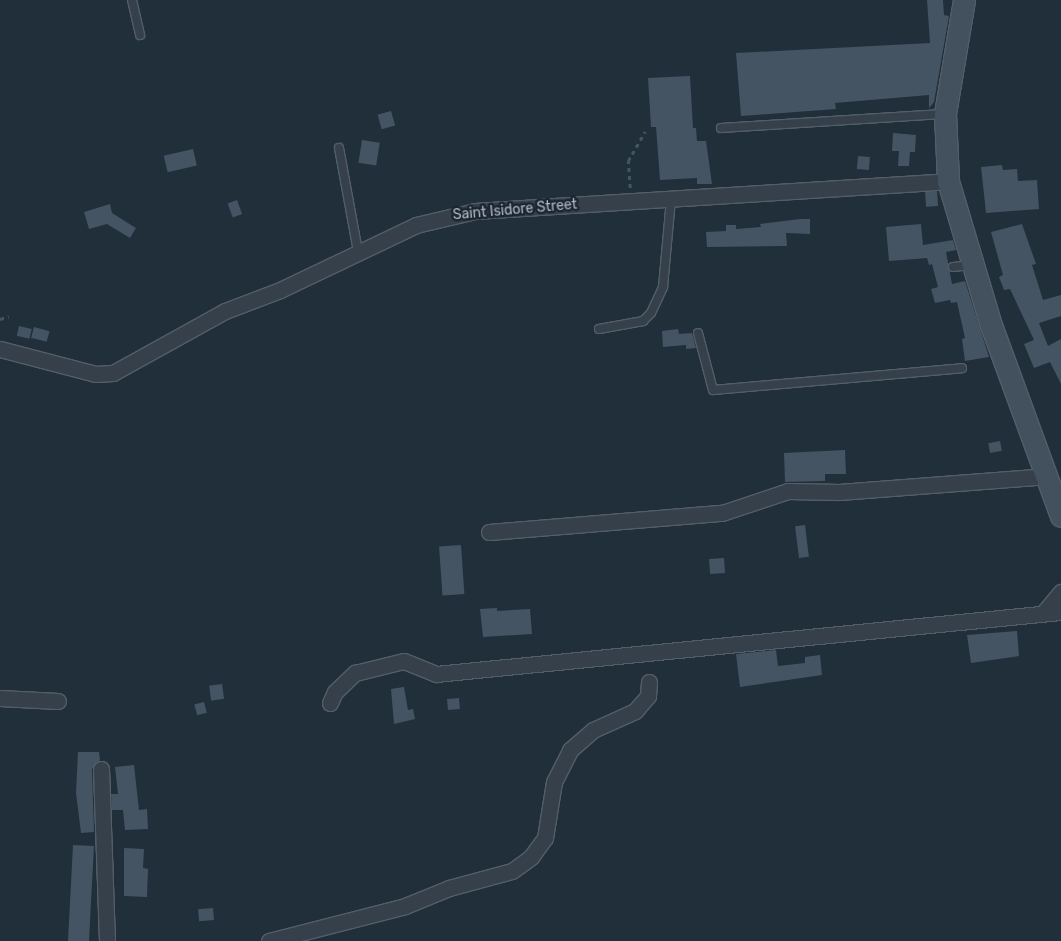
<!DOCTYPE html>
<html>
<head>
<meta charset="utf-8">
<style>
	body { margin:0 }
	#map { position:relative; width:1061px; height:941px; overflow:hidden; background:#212f3b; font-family:Rubik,sans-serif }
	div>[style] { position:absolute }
	.building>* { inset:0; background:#445462; transform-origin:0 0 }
	.path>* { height:2.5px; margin-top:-1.25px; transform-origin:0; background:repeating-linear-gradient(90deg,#415859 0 4px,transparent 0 8px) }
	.roads { filter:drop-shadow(1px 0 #535e69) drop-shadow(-1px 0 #535e69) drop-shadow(0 1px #535e69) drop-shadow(0 -1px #535e69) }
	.lane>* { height:8px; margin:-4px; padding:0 4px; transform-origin:4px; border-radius:4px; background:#35404b }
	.street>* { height:15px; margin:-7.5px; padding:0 7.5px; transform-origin:7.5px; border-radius:7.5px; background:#35404b }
	.secondary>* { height:21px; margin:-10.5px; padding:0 10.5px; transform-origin:10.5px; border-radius:10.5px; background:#43505e }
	span { translate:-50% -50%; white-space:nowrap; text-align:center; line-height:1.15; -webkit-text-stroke:5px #1b2530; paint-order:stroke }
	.street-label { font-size:14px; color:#b0bbc7 }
</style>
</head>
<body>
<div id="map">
	<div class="building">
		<div style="clip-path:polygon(927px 0,943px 0,944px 15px,949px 16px,934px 102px,929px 108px,929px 95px,835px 103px,836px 109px,741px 116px,736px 53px,930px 43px)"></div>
		<div style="clip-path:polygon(690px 76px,693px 128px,696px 128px,697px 141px,706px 141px,712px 184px,697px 184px,697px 178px,660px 180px,656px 127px,651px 127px,648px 78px)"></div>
		<div style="left:391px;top:111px;width:15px;height:14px;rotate:74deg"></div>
		<div style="clip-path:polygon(893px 133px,916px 135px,915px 152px,910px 152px,909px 166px,898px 166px,899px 151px,892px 151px)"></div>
		<div style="left:362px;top:140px;width:18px;height:23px;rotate:9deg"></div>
		<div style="left:193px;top:149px;width:17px;height:30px;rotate:77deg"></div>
		<div style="left:858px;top:156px;width:12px;height:13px;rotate:5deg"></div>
		<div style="clip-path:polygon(1002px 165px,1003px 170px,1017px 169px,1018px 181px,1037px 180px,1039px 209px,986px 213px,981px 167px)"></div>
		<div style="left:937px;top:191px;width:15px;height:12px;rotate:86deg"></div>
		<div style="left:237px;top:200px;width:15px;height:10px;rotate:70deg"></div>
		<div style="clip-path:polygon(110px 204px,112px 213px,136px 228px,130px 238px,107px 224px,89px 229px,84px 212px)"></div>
		<div style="clip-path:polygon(800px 219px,810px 219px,810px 234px,786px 233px,787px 246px,707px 247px,706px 232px,726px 231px,726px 225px,736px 225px,736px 229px,761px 227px,760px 224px)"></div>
		<div style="clip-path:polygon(921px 224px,923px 245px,953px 240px,956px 250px,946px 252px,952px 284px,965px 281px,989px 357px,965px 361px,962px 339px,965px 338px,957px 302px,951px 303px,950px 300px,935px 303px,931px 289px,938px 287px,932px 264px,929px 265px,927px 258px,889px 261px,886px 227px)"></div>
		<div style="clip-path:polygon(1022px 224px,1036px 264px,1032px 265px,1043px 300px,1061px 295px,1061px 316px,1039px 323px,1048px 346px,1061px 339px,1061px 384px,1050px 362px,1034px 368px,1024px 344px,1034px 340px,1010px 289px,1004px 290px,999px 277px,1003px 275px,991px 232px)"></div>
		<div style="left:19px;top:326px;width:13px;height:10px;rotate:13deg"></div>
		<div style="left:34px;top:327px;width:16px;height:11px;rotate:15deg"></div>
		<div style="clip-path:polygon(678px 329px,679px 334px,692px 333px,696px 348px,686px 349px,686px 345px,663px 347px,662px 331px)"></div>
		<div style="left:1000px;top:441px;width:10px;height:12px;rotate:79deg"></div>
		<div style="clip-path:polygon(845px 450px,846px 474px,825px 474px,825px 481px,785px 482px,784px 453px)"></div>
		<div style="left:805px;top:525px;width:32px;height:10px;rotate:83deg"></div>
		<div style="left:461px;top:545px;width:49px;height:22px;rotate:86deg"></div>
		<div style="left:724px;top:558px;width:15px;height:15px;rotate:86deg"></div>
		<div style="clip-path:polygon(497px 608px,497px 611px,530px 609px,532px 634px,483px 637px,480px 609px)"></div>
		<div style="clip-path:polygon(1017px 631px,1019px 656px,971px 663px,967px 635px)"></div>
		<div style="clip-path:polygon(776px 650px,778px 666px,805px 663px,805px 657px,820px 655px,822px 675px,740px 687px,736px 654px)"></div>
		<div style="left:222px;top:684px;width:15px;height:13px;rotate:82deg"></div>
		<div style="clip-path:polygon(404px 687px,408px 710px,413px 709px,415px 719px,394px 724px,391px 689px)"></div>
		<div style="left:459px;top:698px;width:11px;height:12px;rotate:85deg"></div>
		<div style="left:204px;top:702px;width:11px;height:10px;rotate:75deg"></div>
		<div style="clip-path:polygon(78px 752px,99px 752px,100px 760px,92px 769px,94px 832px,81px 833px,76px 793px)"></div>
		<div style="clip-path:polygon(134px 765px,139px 810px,147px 809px,148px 829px,125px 830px,123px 810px,112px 810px,111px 794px,118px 794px,115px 767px)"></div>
		<div style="left:73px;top:845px;width:21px;height:96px;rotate:3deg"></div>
		<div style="clip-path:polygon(124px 848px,144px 849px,143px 868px,148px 869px,147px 897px,124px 896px)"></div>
		<div style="left:213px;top:908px;width:12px;height:15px;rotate:85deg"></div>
	</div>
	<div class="path">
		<div style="left:630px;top:188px;width:27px;rotate:-94deg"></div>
		<div style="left:628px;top:161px;width:34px;rotate:-60deg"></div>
		<div style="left:0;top:319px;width:9px;rotate:-18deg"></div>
	</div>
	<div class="roads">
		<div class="lane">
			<div style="left:132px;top:0;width:36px;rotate:77deg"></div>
			<div style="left:721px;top:128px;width:222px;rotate:-3.6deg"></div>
			<div style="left:339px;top:148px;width:106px;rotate:79.6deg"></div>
			<div style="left:953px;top:267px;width:18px;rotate:-6deg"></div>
			<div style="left:599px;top:329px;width:45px;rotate:-10.3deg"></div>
			<div style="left:643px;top:321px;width:11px;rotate:-45deg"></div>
			<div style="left:651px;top:313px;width:29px;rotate:-65deg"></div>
			<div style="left:663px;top:287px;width:88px;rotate:-84.8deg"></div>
			<div style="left:698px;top:333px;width:59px;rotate:75.3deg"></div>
			<div style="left:713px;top:390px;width:250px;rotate:-5deg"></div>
		</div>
		<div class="street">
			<div style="left:0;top:349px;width:98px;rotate:14.7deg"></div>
			<div style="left:95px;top:374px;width:18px;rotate:-3deg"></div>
			<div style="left:113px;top:373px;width:128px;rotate:-29deg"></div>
			<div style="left:225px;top:311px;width:59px;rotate:-20.9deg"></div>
			<div style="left:280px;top:290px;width:151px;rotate:-25.5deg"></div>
			<div style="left:416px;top:225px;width:61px;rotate:-13.3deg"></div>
			<div style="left:475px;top:211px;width:474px;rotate:-3.6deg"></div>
			<div style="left:489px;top:532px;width:234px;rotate:-4.7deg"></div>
			<div style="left:722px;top:513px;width:70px;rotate:-18.4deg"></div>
			<div style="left:788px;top:491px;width:52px;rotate:1.1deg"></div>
			<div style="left:840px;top:492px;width:208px;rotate:-4.4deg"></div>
			<div style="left:1044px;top:612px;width:26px;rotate:-50deg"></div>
			<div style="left:0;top:698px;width:58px;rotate:3deg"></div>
			<div style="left:330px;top:703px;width:12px;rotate:-66deg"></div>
			<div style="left:335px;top:692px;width:28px;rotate:-44deg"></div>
			<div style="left:355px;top:673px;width:50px;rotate:-13.8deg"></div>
			<div style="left:404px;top:661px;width:35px;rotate:22deg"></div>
			<div style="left:436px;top:674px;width:628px;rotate:-5.67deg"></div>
			<div style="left:101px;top:769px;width:172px;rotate:88deg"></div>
			<div style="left:269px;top:941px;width:140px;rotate:-14.4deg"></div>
			<div style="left:405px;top:906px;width:48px;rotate:-22.2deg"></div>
			<div style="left:449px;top:888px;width:65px;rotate:-15.1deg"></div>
			<div style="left:512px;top:871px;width:24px;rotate:-36deg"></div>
			<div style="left:531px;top:857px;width:24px;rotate:-54deg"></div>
			<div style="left:545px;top:838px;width:57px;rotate:-80.9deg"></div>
			<div style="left:554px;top:782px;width:36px;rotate:-63deg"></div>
			<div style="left:570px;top:750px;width:30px;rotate:-41deg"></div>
			<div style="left:593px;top:730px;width:46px;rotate:-24.3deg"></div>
			<div style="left:635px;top:711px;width:20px;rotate:-49deg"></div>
			<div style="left:648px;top:696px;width:14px;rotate:-86deg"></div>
		</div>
		<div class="secondary">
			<div style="left:964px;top:0;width:116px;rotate:99.5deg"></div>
			<div style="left:945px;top:114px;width:67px;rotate:87.4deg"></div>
			<div style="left:948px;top:181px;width:150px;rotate:73.4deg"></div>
			<div style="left:991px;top:325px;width:203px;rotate:69.9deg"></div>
		</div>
	</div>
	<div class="street-label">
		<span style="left:515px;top:210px;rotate:-5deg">Saint Isidore Street</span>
	</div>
</div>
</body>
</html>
